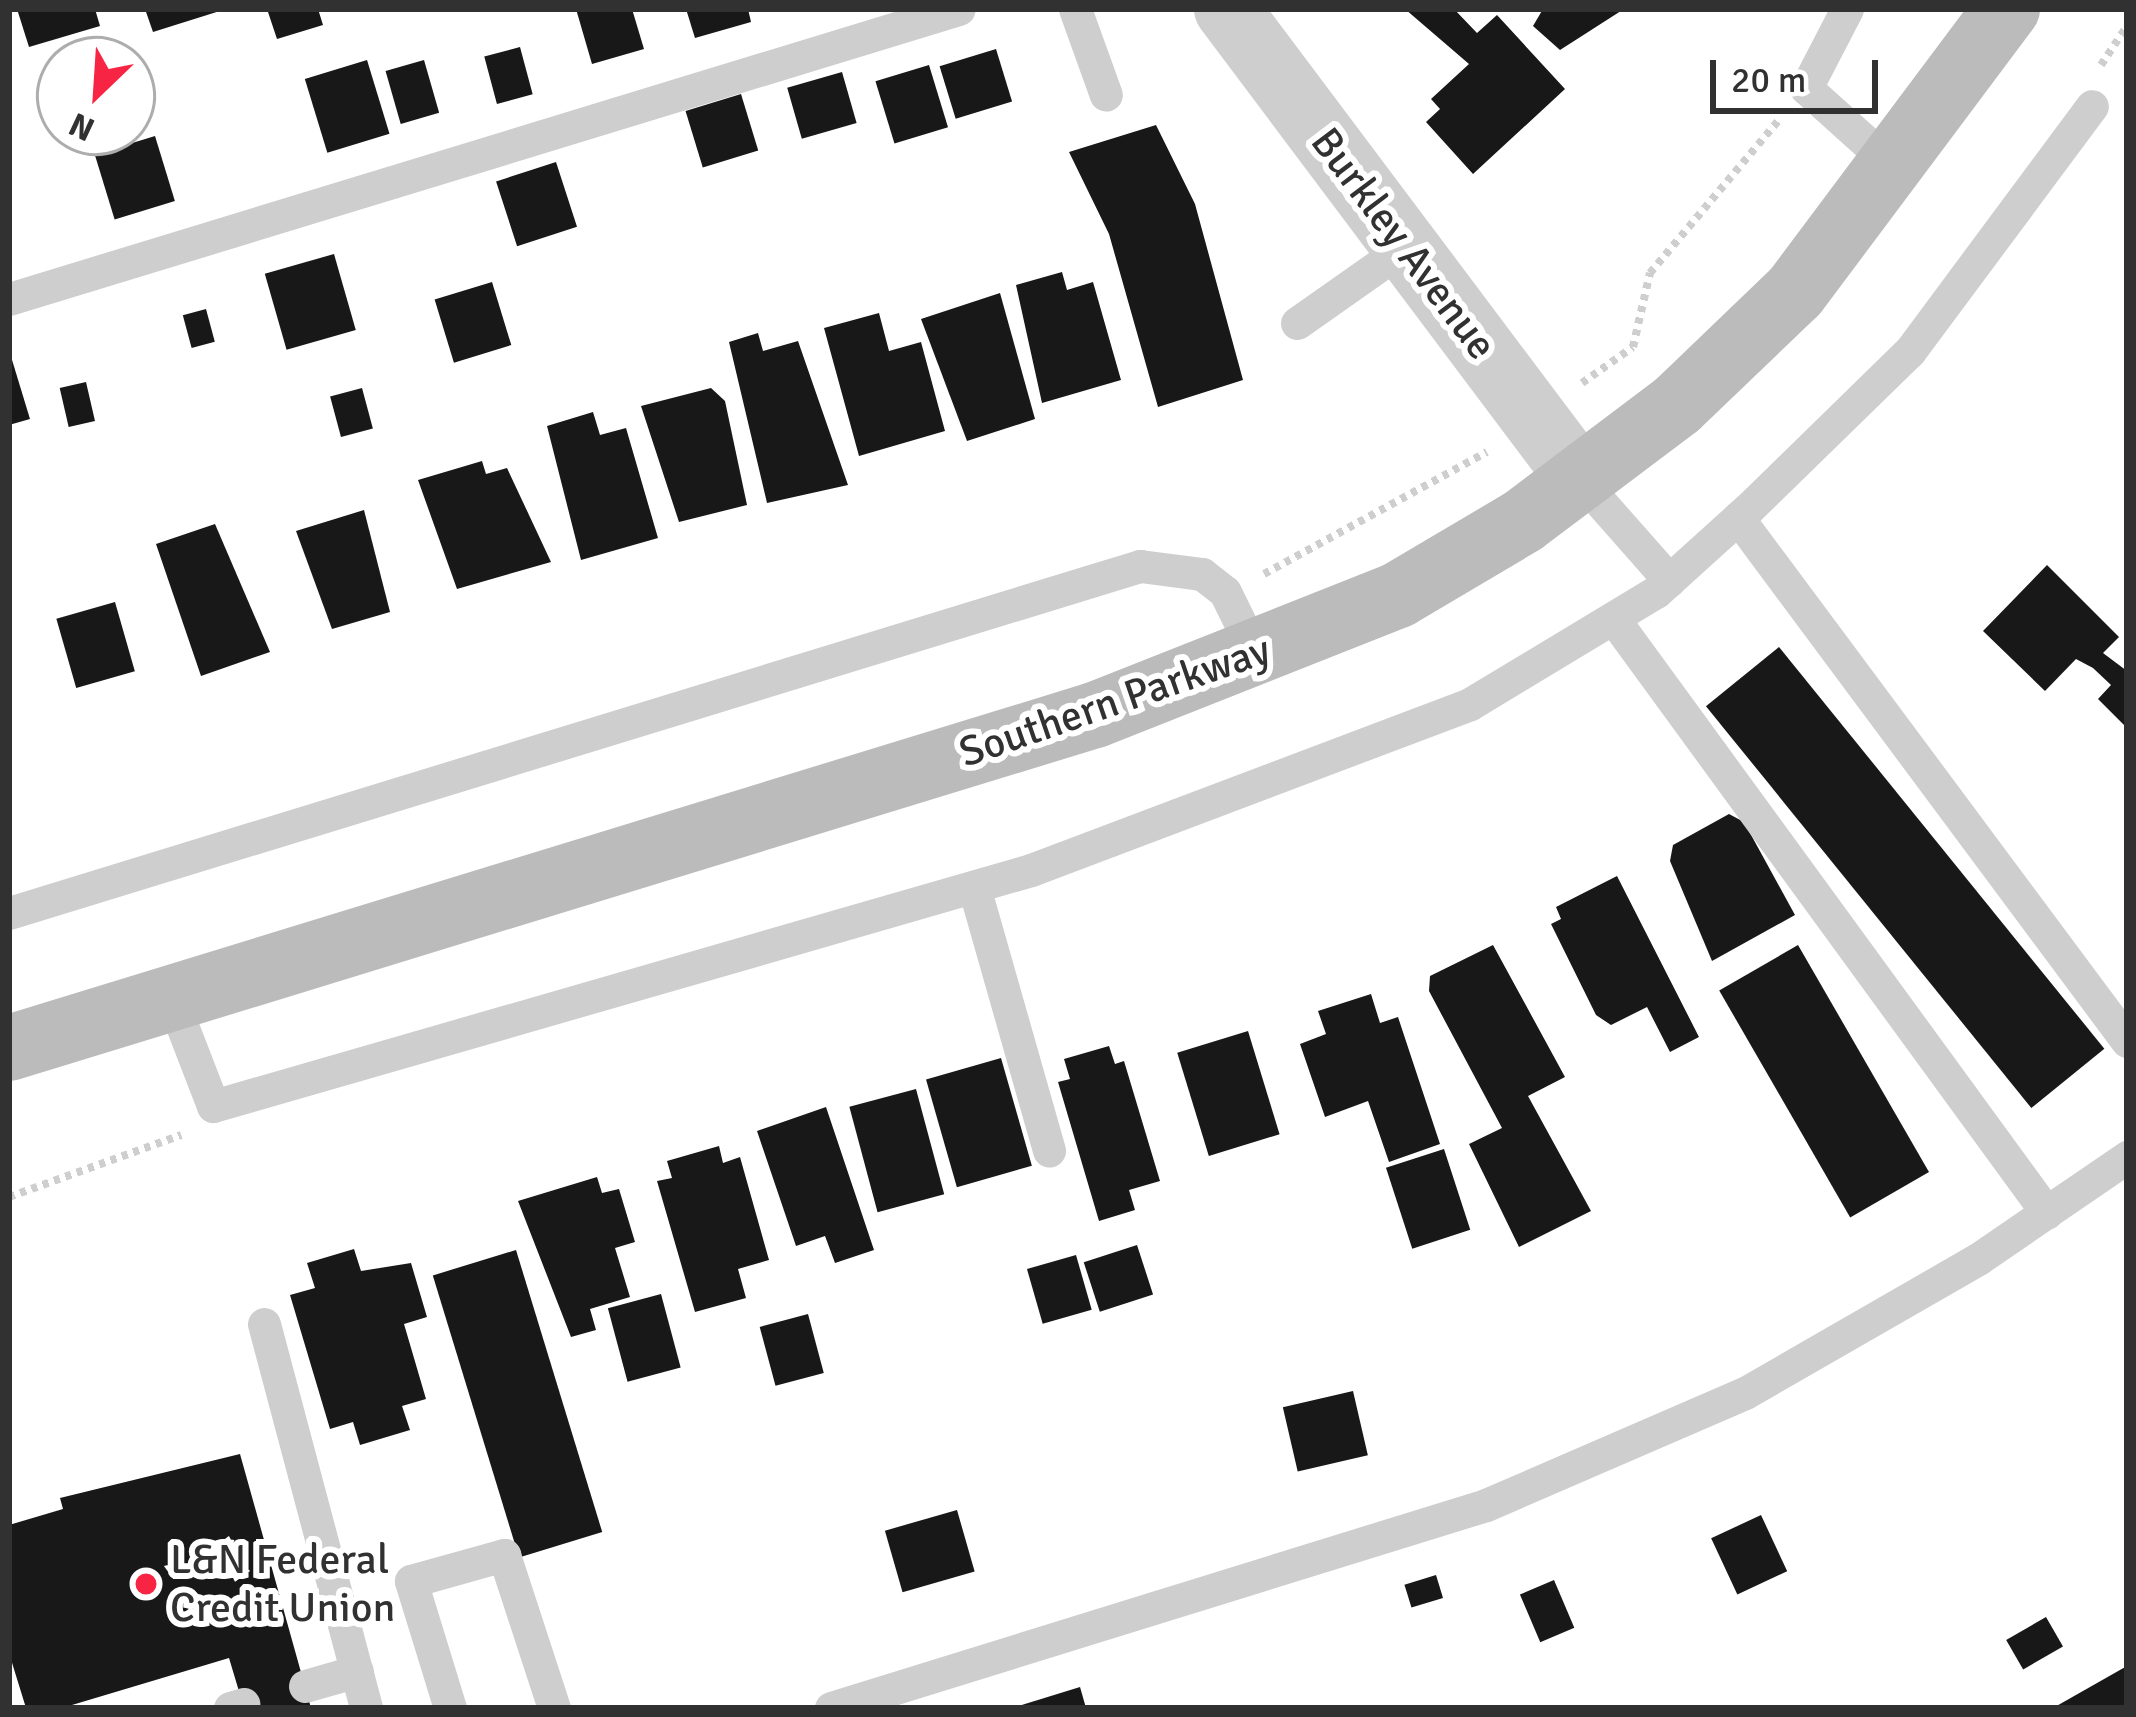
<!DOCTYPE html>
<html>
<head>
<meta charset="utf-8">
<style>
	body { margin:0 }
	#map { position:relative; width:2136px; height:1717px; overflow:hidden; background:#fff; font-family:Signika,sans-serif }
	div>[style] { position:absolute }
	.building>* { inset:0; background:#181818; transform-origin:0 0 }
	.path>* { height:8px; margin-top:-4px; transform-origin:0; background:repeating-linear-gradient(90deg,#cecece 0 6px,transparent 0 12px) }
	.service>* { height:33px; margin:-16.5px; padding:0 16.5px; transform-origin:16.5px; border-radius:16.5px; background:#cecece }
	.minor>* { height:66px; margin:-33px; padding:0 33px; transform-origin:33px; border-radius:33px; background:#cecece }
	.secondary>* { height:66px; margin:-33px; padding:0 33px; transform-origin:33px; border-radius:33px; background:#bbb }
	.dots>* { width:33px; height:33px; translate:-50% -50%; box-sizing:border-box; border:6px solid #fff; border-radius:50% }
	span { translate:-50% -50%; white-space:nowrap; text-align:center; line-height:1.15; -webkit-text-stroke:12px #fff; paint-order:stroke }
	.street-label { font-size:42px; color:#313131 }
	.poi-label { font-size:42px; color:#313131 }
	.left { translate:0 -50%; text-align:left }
	.frame { position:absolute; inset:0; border:12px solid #313131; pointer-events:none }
	.north { position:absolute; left:36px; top:36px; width:120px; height:120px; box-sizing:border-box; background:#fff; border:3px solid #adadad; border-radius:50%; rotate:205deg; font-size:33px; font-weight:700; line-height:48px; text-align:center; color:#313131 }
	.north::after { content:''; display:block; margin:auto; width:42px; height:54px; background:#f72543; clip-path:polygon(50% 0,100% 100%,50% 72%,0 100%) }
	.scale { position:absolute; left:1710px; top:60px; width:168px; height:54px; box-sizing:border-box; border:6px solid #313131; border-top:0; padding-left:15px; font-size:36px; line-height:42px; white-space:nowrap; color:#313131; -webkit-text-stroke:9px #fff; paint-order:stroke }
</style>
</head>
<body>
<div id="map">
	<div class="building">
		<div style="clip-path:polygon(17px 9px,95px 9px,100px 26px,29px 47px)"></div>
		<div style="clip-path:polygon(145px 9px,223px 9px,223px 10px,153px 32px)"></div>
		<div style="clip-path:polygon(267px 9px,318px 9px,323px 25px,277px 39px)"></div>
		<div style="clip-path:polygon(576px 9px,632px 9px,644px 49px,592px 64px)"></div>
		<div style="clip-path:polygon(686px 9px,748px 9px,751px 22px,695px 38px)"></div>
		<div style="clip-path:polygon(1405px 9px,1454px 9px,1477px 33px,1497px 15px,1565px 89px,1473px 174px,1426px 122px,1440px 109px,1431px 99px,1469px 64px)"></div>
		<div style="clip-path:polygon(1543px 9px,1624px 9px,1560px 50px,1533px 26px)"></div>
		<div style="left:520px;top:47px;width:49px;height:37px;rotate:75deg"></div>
		<div style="left:996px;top:49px;width:55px;height:59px;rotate:73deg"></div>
		<div style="left:367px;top:60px;width:77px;height:65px;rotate:73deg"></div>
		<div style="left:424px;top:60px;width:55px;height:40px;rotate:74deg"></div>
		<div style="left:929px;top:65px;width:65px;height:56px;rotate:73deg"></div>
		<div style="left:842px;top:72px;width:53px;height:57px;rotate:74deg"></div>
		<div style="left:741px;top:94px;width:59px;height:58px;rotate:73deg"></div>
		<div style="clip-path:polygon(1156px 125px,1195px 204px,1243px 380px,1158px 407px,1109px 234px,1069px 152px)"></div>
		<div style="left:155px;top:136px;width:68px;height:63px;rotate:73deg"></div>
		<div style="left:556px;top:162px;width:68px;height:63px;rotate:72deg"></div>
		<div style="left:334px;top:254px;width:79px;height:72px;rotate:74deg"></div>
		<div style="clip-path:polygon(1062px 272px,1067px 290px,1093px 282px,1121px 380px,1042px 403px,1016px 285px)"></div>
		<div style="left:492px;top:282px;width:66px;height:60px;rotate:73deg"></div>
		<div style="clip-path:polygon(1000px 293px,1035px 419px,967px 441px,921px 319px)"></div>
		<div style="left:206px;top:309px;width:34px;height:24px;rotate:75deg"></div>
		<div style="clip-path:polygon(879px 313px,889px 351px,921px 342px,945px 431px,859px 456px,824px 328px)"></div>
		<div style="clip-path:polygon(758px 333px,763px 351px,798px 341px,848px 485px,767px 503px,729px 342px)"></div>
		<div style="clip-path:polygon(9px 350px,30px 419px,9px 425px)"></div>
		<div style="left:86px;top:382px;width:40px;height:27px;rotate:77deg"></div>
		<div style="left:362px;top:388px;width:42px;height:33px;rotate:75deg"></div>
		<div style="clip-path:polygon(711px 388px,725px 401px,747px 505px,679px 522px,641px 406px)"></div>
		<div style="clip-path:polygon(593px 412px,600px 435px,626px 428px,658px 538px,581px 560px,547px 426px)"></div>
		<div style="clip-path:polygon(482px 461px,486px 474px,507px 468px,551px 562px,457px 589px,418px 480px)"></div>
		<div style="clip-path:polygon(364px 510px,390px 612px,332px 629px,296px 531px)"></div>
		<div style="clip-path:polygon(215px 524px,270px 652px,201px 676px,156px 544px)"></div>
		<div style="clip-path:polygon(2047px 565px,2119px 637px,2103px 653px,2127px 671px,2127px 728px,2098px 699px,2111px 685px,2093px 668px,2076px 659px,2045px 691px,1983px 631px)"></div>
		<div style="left:115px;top:602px;width:72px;height:61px;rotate:74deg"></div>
		<div style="left:1779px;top:647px;width:517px;height:94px;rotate:51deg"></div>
		<div style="clip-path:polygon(1729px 814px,1744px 822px,1795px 915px,1712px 961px,1670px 861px,1673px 845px)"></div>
		<div style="clip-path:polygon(1617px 876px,1699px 1037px,1670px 1052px,1647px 1007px,1611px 1025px,1596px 1015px,1551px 924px,1561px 919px,1556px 907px)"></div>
		<div style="clip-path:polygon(1493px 945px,1565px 1077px,1528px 1096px,1591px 1211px,1519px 1247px,1469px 1144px,1502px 1128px,1429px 991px,1430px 976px)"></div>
		<div style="left:1798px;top:945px;width:262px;height:91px;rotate:60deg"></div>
		<div style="clip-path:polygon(1371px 994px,1380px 1023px,1398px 1017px,1440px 1144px,1389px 1162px,1368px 1101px,1325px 1117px,1300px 1044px,1326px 1034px,1318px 1011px)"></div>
		<div style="left:1248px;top:1031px;width:108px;height:74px;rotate:73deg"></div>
		<div style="clip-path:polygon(1109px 1046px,1115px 1064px,1124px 1061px,1160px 1181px,1129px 1190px,1135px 1210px,1099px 1221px,1058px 1082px,1070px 1079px,1064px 1059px)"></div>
		<div style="left:1001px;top:1058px;width:112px;height:78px;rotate:74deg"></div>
		<div style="left:916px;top:1089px;width:109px;height:69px;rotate:75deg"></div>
		<div style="clip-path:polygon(826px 1107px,874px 1250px,835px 1263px,825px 1236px,796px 1246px,757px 1131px)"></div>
		<div style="clip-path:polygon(719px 1146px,723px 1163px,740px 1157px,769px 1260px,738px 1269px,746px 1298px,695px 1312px,657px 1181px,672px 1178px,667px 1161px)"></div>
		<div style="left:1444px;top:1149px;width:85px;height:61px;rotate:72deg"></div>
		<div style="clip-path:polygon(597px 1177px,602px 1193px,619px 1189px,635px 1242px,615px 1248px,630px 1297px,590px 1309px,596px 1330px,571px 1337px,518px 1201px)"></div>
		<div style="left:1137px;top:1245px;width:52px;height:56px;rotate:72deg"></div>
		<div style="clip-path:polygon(354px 1249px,361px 1271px,411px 1263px,427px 1317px,404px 1324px,426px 1399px,402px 1406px,410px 1430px,360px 1445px,353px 1422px,330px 1429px,290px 1295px,315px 1288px,307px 1263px)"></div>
		<div style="left:516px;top:1250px;width:295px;height:87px;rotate:73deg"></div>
		<div style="left:1076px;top:1255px;width:57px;height:51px;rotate:74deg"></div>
		<div style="left:661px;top:1294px;width:76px;height:55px;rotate:75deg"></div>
		<div style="left:808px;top:1314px;width:61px;height:50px;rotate:75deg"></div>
		<div style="left:1353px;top:1391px;width:66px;height:72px;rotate:77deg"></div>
		<div style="clip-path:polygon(240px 1454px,311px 1708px,244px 1708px,229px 1658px,62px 1708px,26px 1708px,9px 1653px,9px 1525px,63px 1509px,60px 1498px)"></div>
		<div style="left:957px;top:1510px;width:64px;height:75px;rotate:74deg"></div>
		<div style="left:1761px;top:1515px;width:62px;height:55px;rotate:65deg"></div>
		<div style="left:1436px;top:1575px;width:24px;height:33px;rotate:73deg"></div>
		<div style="left:1554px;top:1580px;width:52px;height:37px;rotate:67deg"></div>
		<div style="left:2046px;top:1617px;width:34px;height:46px;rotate:60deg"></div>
		<div style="clip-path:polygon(2127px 1666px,2127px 1708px,2053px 1708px)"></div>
		<div style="clip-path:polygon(1080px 1687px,1086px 1708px,1015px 1708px,1015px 1707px)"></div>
	</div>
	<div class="path">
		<div style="left:2101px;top:65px;width:47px;rotate:-56.3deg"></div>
		<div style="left:1582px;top:383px;width:62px;rotate:-35.2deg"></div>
		<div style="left:1633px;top:347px;width:76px;rotate:-77.1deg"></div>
		<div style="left:1650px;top:273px;width:199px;rotate:-49.9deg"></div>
		<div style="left:1264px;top:574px;width:254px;rotate:-28.7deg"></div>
		<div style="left:9px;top:1197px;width:183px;rotate:-19.8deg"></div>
	</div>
	<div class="service">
		<div style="left:1075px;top:9px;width:91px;rotate:70.2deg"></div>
		<div style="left:1847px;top:9px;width:89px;rotate:117.4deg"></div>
		<div style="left:1806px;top:88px;width:121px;rotate:42deg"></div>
		<div style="left:9px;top:299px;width:993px;rotate:-16.98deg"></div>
		<div style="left:1297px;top:323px;width:132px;rotate:-35.1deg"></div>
		<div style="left:1580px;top:479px;width:135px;rotate:48.6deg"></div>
		<div style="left:1738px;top:518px;width:652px;rotate:53.36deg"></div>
		<div style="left:1613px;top:618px;width:736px;rotate:53.89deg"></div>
		<div style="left:974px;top:887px;width:274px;rotate:74.1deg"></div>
		<div style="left:9px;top:913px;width:1183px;rotate:-17.06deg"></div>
		<div style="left:1140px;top:566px;width:63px;rotate:7.4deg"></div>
		<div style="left:1202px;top:574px;width:29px;rotate:38deg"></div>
		<div style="left:1225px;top:592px;width:72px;rotate:63.8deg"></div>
		<div style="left:171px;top:997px;width:117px;rotate:68.9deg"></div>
		<div style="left:213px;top:1106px;width:851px;rotate:-16.09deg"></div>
		<div style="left:1031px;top:870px;width:469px;rotate:-20.7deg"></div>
		<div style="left:1470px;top:704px;width:217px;rotate:-31.1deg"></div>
		<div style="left:1656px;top:592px;width:124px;rotate:-42.1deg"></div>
		<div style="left:1748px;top:509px;width:226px;rotate:-44.3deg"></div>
		<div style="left:1910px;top:351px;width:305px;rotate:-53.4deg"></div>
		<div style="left:264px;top:1324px;width:397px;rotate:75.1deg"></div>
		<div style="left:305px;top:1686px;width:54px;rotate:-16.1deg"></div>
		<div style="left:230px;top:1708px;width:14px;rotate:-17deg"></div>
		<div style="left:450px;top:1708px;width:133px;rotate:-107.1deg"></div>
		<div style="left:411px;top:1581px;width:97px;rotate:-15.6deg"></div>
		<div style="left:504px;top:1555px;width:161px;rotate:71.9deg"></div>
		<div style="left:831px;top:1708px;width:686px;rotate:-17.22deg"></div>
		<div style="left:1486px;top:1505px;width:282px;rotate:-23.4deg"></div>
		<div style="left:1745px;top:1393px;width:269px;rotate:-29.9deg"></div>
		<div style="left:1978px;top:1259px;width:181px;rotate:-34.4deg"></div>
	</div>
	<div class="minor">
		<div style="left:1227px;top:9px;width:588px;rotate:53.09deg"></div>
	</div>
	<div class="secondary">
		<div style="left:9px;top:1048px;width:1136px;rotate:-17.05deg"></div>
		<div style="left:1095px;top:715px;width:326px;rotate:-21.6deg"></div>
		<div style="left:1398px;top:595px;width:145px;rotate:-30.6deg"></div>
		<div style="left:1523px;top:521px;width:193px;rotate:-37deg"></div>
		<div style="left:1677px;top:405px;width:163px;rotate:-43.8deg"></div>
		<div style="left:1795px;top:292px;width:354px;rotate:-53.2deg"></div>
	</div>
	<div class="dots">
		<div style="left:146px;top:1584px;background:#f72543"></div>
	</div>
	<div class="street-label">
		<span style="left:1403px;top:244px;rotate:53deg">Burkley Avenue</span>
		<span style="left:1115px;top:702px;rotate:-19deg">Southern Parkway</span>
	</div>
	<div class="poi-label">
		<span class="left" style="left:170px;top:1584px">L&amp;N Federal<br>Credit Union</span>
	</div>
	<div class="frame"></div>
	<div class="north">N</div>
	<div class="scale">20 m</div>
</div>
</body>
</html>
